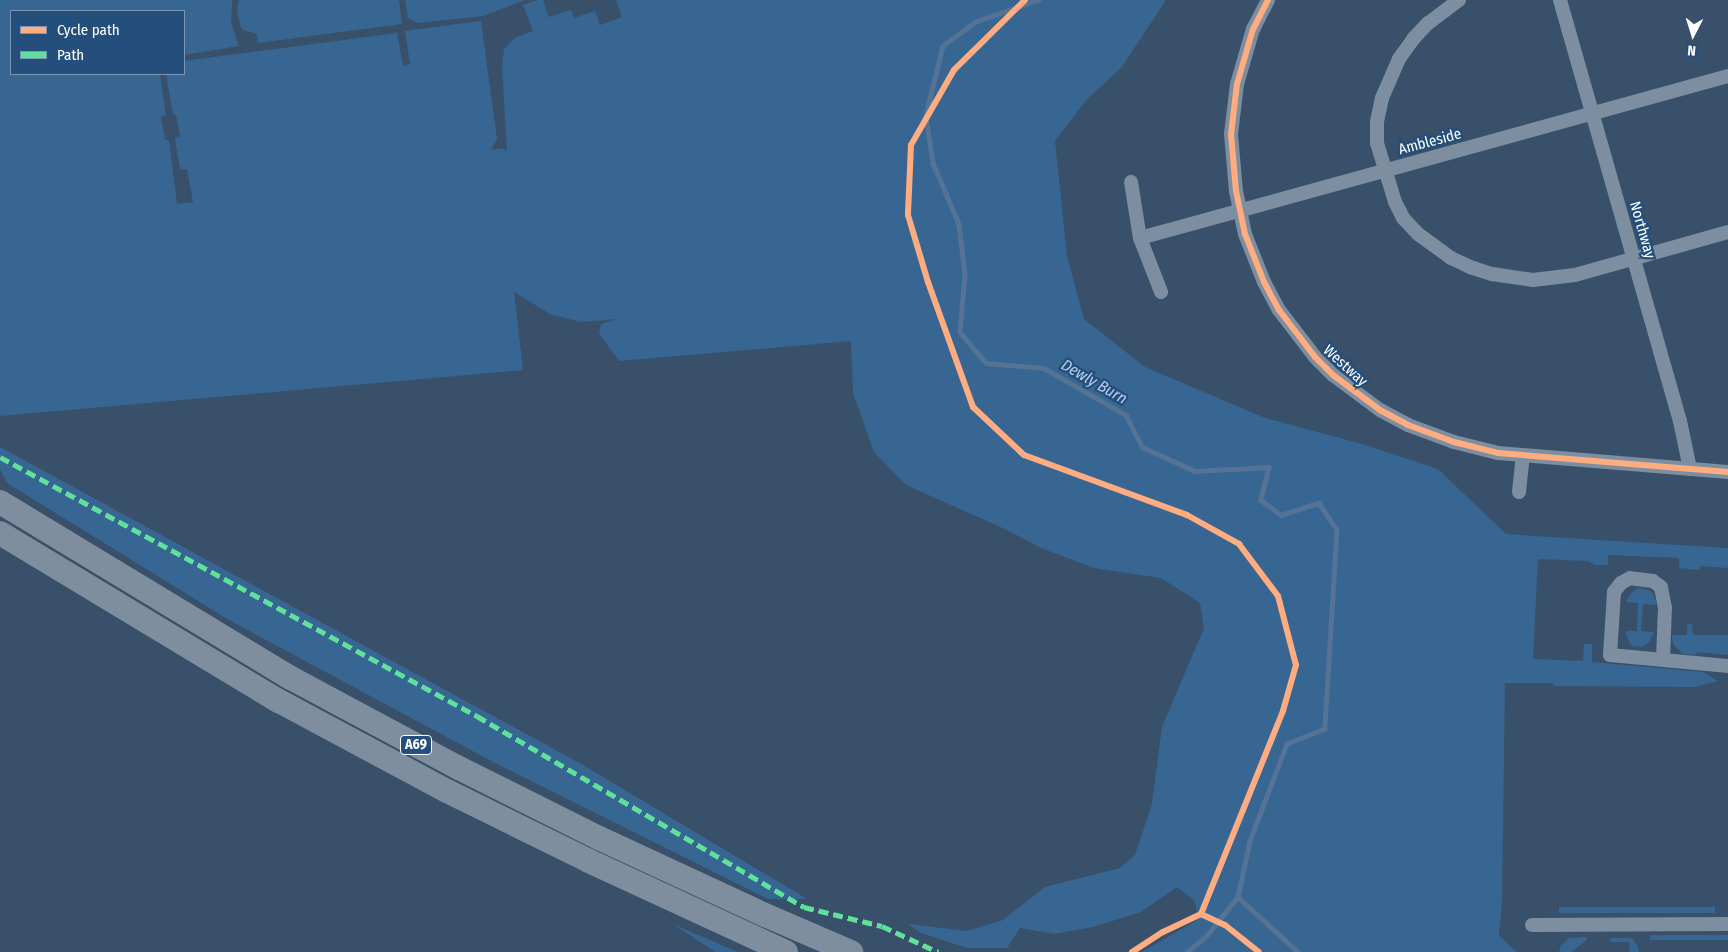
<!DOCTYPE html>
<html>
<head>
<meta charset="utf-8">
<style>
	body { margin:0 }
	#map { position:relative; width:1728px; height:952px; overflow:hidden; background:#385069; font-family:"Fira Sans Condensed",sans-serif }
	div>[style] { position:absolute }
	.green>* { inset:0; background:#386693; transform-origin:0 0 }
	.stream>* { height:4.5px; margin:-2.25px; padding:0 2.25px; transform-origin:2.25px; border-radius:2.25px; background:#557394 }
	.minor>* { height:14px; margin:-7px; padding:0 7px; transform-origin:7px; border-radius:7px; background:#7d8ea0 }
	.trunk>* { height:24px; margin:-12px; padding:0 12px; transform-origin:12px; border-radius:12px; background:#7e8e9f }
	.quiet>* { height:5px; margin-top:-2.5px; transform-origin:0; background:repeating-linear-gradient(90deg,#60e19b 0 10px,transparent 0 15px) }
	.cycleway>* { height:6px; margin:-3px; padding:0 3px; transform-origin:3px; border-radius:3px; background:#ffac80 }
	span { translate:-50% -50%; white-space:nowrap; text-align:center; line-height:1.15; -webkit-text-stroke:4.5px #244f7d; paint-order:stroke }
	.shield-label span { padding:1px 4px; background:#244f7d; border:1px solid; border-radius:4px; -webkit-text-stroke-width:0 }
	.shield-label { font-size:14px; color:#fff; font-weight:700 }
	.street-label { font-size:15px; color:#fff }
	.water-label { font-size:16px; color:#b4d0ed; font-style:italic }
	.legend { position:absolute; left:10px; top:10px; width:175px; height:65px; box-sizing:border-box; background:#244f7d; border:1px solid #7c95b1; margin:0; padding:6px 9px; list-style:none; font-size:15px; color:#fff }
	.legend li { display:flex; align-items:center; gap:10px; height:25px }
	.legend b { width:25px; border:1px solid #7c95b1 }
	.north { position:absolute; left:1668px; top:10px; width:50px; height:50px; -webkit-text-stroke:4px #244f7d; paint-order:stroke; rotate:185deg; font-size:14px; font-weight:700; line-height:20px; text-align:center; color:#fff }
	.north::after { content:''; display:block; margin:auto; width:18px; height:22px; background:#fff; clip-path:polygon(50% 0,100% 100%,50% 72%,0 100%) }
</style>
</head>
<body>
<div id="map">
	<div class="green">
		<div style="clip-path:polygon(0 0,232px 0,231px 23px,239px 46px,184px 55px,184px 11px,11px 11px,11px 74px,160px 74px,166px 116px,161px 116px,165px 140px,169px 140px,177px 204px,193px 202px,187px 169px,180px 170px,175px 138px,180px 136px,176px 115px,173px 114px,166px 74px,184px 74px,184px 61px,397px 33px,403px 66px,410px 64px,405px 31px,481px 21px,497px 139px,491px 150px,502px 148px,507px 151px,502px 68px,504px 49px,515px 38px,533px 31px,523px 5px,537px 0,543px 0,549px 17px,571px 10px,574px 18px,595px 11px,600px 25px,622px 17px,616px 0,1166px 0,1121px 68px,1087px 99px,1055px 141px,1067px 256px,1084px 319px,1145px 367px,1265px 418px,1362px 444px,1438px 469px,1506px 534px,1728px 548px,1728px 568px,1700px 566px,1700px 570px,1679px 568px,1679px 558px,1608px 555px,1608px 565px,1595px 565px,1588px 561px,1538px 559px,1533px 659px,1583px 661px,1584px 644px,1592px 644px,1592px 662px,1703px 672px,1718px 681px,1694px 687px,1554px 686px,1553px 683px,1505px 683px,1502px 901px,1499px 936px,1517px 952px,1142px 952px,1199px 919px,1194px 900px,1177px 887px,1141px 912px,1093px 927px,1054px 934px,1020px 928px,1007px 948px,967px 948px,921px 933px,908px 924px,967px 931px,1003px 920px,1045px 887px,1120px 868px,1135px 855px,1152px 804px,1162px 727px,1204px 628px,1200px 603px,1161px 578px,1094px 568px,1041px 548px,1007px 530px,906px 485px,874px 452px,853px 393px,851px 341px,619px 361px,599px 333px,601px 324px,618px 319px,580px 322px,550px 314px,514px 292px,523px 370px,0 416px)"></div>
		<div style="clip-path:polygon(239px 0,399px 0,402px 24px,258px 43px,257px 34px,243px 30px,241px 27px,237px 12px)"></div>
		<div style="clip-path:polygon(405px 0,525px 0,483px 16px,418px 23px,408px 18px)"></div>
		<div style="clip-path:polygon(0 447px,583px 765px,807px 899px,768px 899px,495px 763px,229px 620px,7px 483px,0 469px)"></div>
		<div style="clip-path:polygon(1638px 588px,1651px 591px,1656px 601px,1656px 605px,1643px 604px,1641px 631px,1654px 632px,1649px 642px,1642px 647px,1632px 646px,1626px 635px,1626px 631px,1637px 631px,1638px 603px,1627px 602px,1627px 600px,1631px 593px)"></div>
		<div style="clip-path:polygon(1687px 624px,1692px 624px,1693px 635px,1728px 635px,1728px 655px,1697px 652px,1696px 655px,1683px 654px,1673px 644px,1672px 635px,1687px 635px)"></div>
		<div style="left:1559px;top:907px;width:156px;height:6px"></div>
		<div style="clip-path:polygon(675px 925px,738px 952px,715px 952px)"></div>
		<div style="left:1728px;top:935px;width:5px;height:78px;rotate:90deg"></div>
		<div style="clip-path:polygon(1587px 937px,1587px 940px,1571px 952px,1559px 952px,1561px 946px,1569px 938px)"></div>
		<div style="clip-path:polygon(1610px 938px,1632px 938px,1638px 947px,1639px 952px,1630px 952px,1629px 942px,1611px 942px)"></div>
	</div>
	<div class="stream">
		<div style="left:1039px;top:0;width:67px;rotate:160.8deg"></div>
		<div style="left:976px;top:22px;width:41px;rotate:144deg"></div>
		<div style="left:943px;top:46px;width:72px;rotate:103.7deg"></div>
		<div style="left:926px;top:116px;width:48px;rotate:81.5deg"></div>
		<div style="left:933px;top:163px;width:66px;rotate:66.9deg"></div>
		<div style="left:959px;top:224px;width:50px;rotate:83.2deg"></div>
		<div style="left:965px;top:274px;width:58px;rotate:94.9deg"></div>
		<div style="left:960px;top:332px;width:40px;rotate:50deg"></div>
		<div style="left:986px;top:363px;width:58px;rotate:4.9deg"></div>
		<div style="left:1044px;top:368px;width:95px;rotate:29.8deg"></div>
		<div style="left:1126px;top:415px;width:36px;rotate:63deg"></div>
		<div style="left:1142px;top:447px;width:58px;rotate:24.4deg"></div>
		<div style="left:1195px;top:471px;width:74px;rotate:-3.1deg"></div>
		<div style="left:1269px;top:467px;width:34px;rotate:104deg"></div>
		<div style="left:1261px;top:500px;width:25px;rotate:37deg"></div>
		<div style="left:1281px;top:515px;width:40px;rotate:-18deg"></div>
		<div style="left:1319px;top:503px;width:32px;rotate:56deg"></div>
		<div style="left:1337px;top:530px;width:199px;rotate:93.5deg"></div>
		<div style="left:1325px;top:729px;width:41px;rotate:158.5deg"></div>
		<div style="left:1287px;top:744px;width:104px;rotate:110.9deg"></div>
		<div style="left:1250px;top:841px;width:57px;rotate:102.1deg"></div>
		<div style="left:1238px;top:897px;width:50px;rotate:128.5deg"></div>
		<div style="left:1207px;top:936px;width:25px;rotate:140deg"></div>
		<div style="left:1238px;top:897px;width:81px;rotate:42.5deg"></div>
	</div>
	<div class="minor">
		<div style="left:1268px;top:0;width:33px;rotate:117deg"></div>
		<div style="left:1253px;top:29px;width:57px;rotate:106.2deg"></div>
		<div style="left:1237px;top:84px;width:50px;rotate:96.8deg"></div>
		<div style="left:1231px;top:134px;width:57px;rotate:85deg"></div>
		<div style="left:1236px;top:191px;width:44px;rotate:78.2deg"></div>
		<div style="left:1245px;top:234px;width:52px;rotate:68.4deg"></div>
		<div style="left:1264px;top:282px;width:32px;rotate:62deg"></div>
		<div style="left:1279px;top:310px;width:59px;rotate:52.5deg"></div>
		<div style="left:1315px;top:357px;width:25px;rotate:45deg"></div>
		<div style="left:1333px;top:375px;width:59px;rotate:36.7deg"></div>
		<div style="left:1380px;top:410px;width:32px;rotate:28deg"></div>
		<div style="left:1408px;top:425px;width:49px;rotate:20.3deg"></div>
		<div style="left:1454px;top:442px;width:45px;rotate:14deg"></div>
		<div style="left:1498px;top:453px;width:231px;rotate:4.7deg"></div>
		<div style="left:1459px;top:0;width:39px;rotate:143deg"></div>
		<div style="left:1428px;top:23px;width:21px;rotate:133deg"></div>
		<div style="left:1414px;top:38px;width:26px;rotate:126deg"></div>
		<div style="left:1399px;top:59px;width:43px;rotate:113.6deg"></div>
		<div style="left:1382px;top:98px;width:25px;rotate:102deg"></div>
		<div style="left:1377px;top:122px;width:21px;rotate:90deg"></div>
		<div style="left:1377px;top:143px;width:62px;rotate:73deg"></div>
		<div style="left:1395px;top:202px;width:18px;rotate:63deg"></div>
		<div style="left:1403px;top:218px;width:22px;rotate:47deg"></div>
		<div style="left:1418px;top:234px;width:41px;rotate:36deg"></div>
		<div style="left:1451px;top:258px;width:21px;rotate:25deg"></div>
		<div style="left:1470px;top:267px;width:23px;rotate:18deg"></div>
		<div style="left:1492px;top:274px;width:41px;rotate:8.3deg"></div>
		<div style="left:1533px;top:280px;width:42px;rotate:-6.8deg"></div>
		<div style="left:1575px;top:275px;width:159px;rotate:-15.7deg"></div>
		<div style="left:1560px;top:0;width:438px;rotate:74.1deg"></div>
		<div style="left:1680px;top:421px;width:49px;rotate:78.2deg"></div>
		<div style="left:1131px;top:182px;width:57px;rotate:80.9deg"></div>
		<div style="left:1140px;top:238px;width:58px;rotate:68.7deg"></div>
		<div style="left:1140px;top:238px;width:610px;rotate:-15.4deg"></div>
		<div style="left:1519px;top:492px;width:37px;rotate:-84deg"></div>
		<div style="left:1663px;top:659px;width:51px;rotate:-87.8deg"></div>
		<div style="left:1665px;top:608px;width:21px;rotate:-101deg"></div>
		<div style="left:1661px;top:587px;width:10px;rotate:-143deg"></div>
		<div style="left:1653px;top:581px;width:23px;rotate:-173deg"></div>
		<div style="left:1630px;top:578px;width:10px;rotate:151deg"></div>
		<div style="left:1621px;top:583px;width:11px;rotate:128deg"></div>
		<div style="left:1614px;top:592px;width:63px;rotate:93.6deg"></div>
		<div style="left:1610px;top:655px;width:119px;rotate:5.3deg"></div>
		<div style="left:1532px;top:925px;width:196px;rotate:-0.3deg"></div>
	</div>
	<div class="trunk">
		<div style="left:0;top:502px;width:340px;rotate:31.2deg"></div>
		<div style="left:291px;top:678px;width:191px;rotate:28.2deg"></div>
		<div style="left:459px;top:768px;width:157px;rotate:26.6deg"></div>
		<div style="left:599px;top:838px;width:183px;rotate:24.9deg"></div>
		<div style="left:765px;top:915px;width:94px;rotate:23.3deg"></div>
		<div style="left:0;top:533px;width:326px;rotate:31.1deg"></div>
		<div style="left:279px;top:701px;width:191px;rotate:28.2deg"></div>
		<div style="left:447px;top:791px;width:158px;rotate:26.2deg"></div>
		<div style="left:589px;top:861px;width:217px;rotate:24.8deg"></div>
	</div>
	<div class="quiet">
		<div style="left:0;top:457px;width:543px;rotate:28.5deg"></div>
		<div style="left:477px;top:716px;width:379px;rotate:30.3deg"></div>
		<div style="left:804px;top:907px;width:80px;rotate:13.7deg"></div>
		<div style="left:882px;top:926px;width:62px;rotate:24.9deg"></div>
	</div>
	<div class="cycleway">
		<div style="left:1025px;top:0;width:100px;rotate:135.4deg"></div>
		<div style="left:954px;top:70px;width:86px;rotate:119.8deg"></div>
		<div style="left:911px;top:145px;width:70px;rotate:92.5deg"></div>
		<div style="left:908px;top:215px;width:70px;rotate:73.4deg"></div>
		<div style="left:928px;top:282px;width:133px;rotate:70.2deg"></div>
		<div style="left:973px;top:407px;width:70px;rotate:43.3deg"></div>
		<div style="left:1024px;top:455px;width:174px;rotate:20.2deg"></div>
		<div style="left:1187px;top:515px;width:60px;rotate:29.1deg"></div>
		<div style="left:1239px;top:544px;width:65px;rotate:53.1deg"></div>
		<div style="left:1278px;top:596px;width:71px;rotate:75.4deg"></div>
		<div style="left:1296px;top:665px;width:48px;rotate:105.8deg"></div>
		<div style="left:1283px;top:711px;width:219px;rotate:112deg"></div>
		<div style="left:1268px;top:0;width:33px;rotate:117deg"></div>
		<div style="left:1253px;top:29px;width:57px;rotate:106.2deg"></div>
		<div style="left:1237px;top:84px;width:50px;rotate:96.8deg"></div>
		<div style="left:1231px;top:134px;width:57px;rotate:85deg"></div>
		<div style="left:1236px;top:191px;width:44px;rotate:78.2deg"></div>
		<div style="left:1245px;top:234px;width:52px;rotate:68.4deg"></div>
		<div style="left:1264px;top:282px;width:32px;rotate:62deg"></div>
		<div style="left:1279px;top:310px;width:59px;rotate:52.5deg"></div>
		<div style="left:1315px;top:357px;width:25px;rotate:45deg"></div>
		<div style="left:1333px;top:375px;width:59px;rotate:36.7deg"></div>
		<div style="left:1380px;top:410px;width:32px;rotate:28deg"></div>
		<div style="left:1408px;top:425px;width:49px;rotate:20.3deg"></div>
		<div style="left:1454px;top:442px;width:45px;rotate:14deg"></div>
		<div style="left:1498px;top:453px;width:231px;rotate:4.7deg"></div>
		<div style="left:1132px;top:952px;width:37px;rotate:-33deg"></div>
		<div style="left:1163px;top:932px;width:42px;rotate:-25.3deg"></div>
		<div style="left:1201px;top:914px;width:26px;rotate:25deg"></div>
		<div style="left:1225px;top:925px;width:43px;rotate:38.5deg"></div>
	</div>
	<div class="shield-label">
		<span style="left:416px;top:745px">A69</span>
	</div>
	<div class="street-label">
		<span style="left:1430px;top:142px;rotate:-15deg">Ambleside</span>
		<span style="left:1642px;top:230px;rotate:74deg">Northway</span>
		<span style="left:1345px;top:366px;rotate:42deg">Westway</span>
	</div>
	<div class="water-label">
		<span style="left:1094px;top:382px;rotate:30deg">Dewly Burn</span>
	</div>
	<ul class="legend">
	<li><b style="height:6px;background:#ffac80"></b>Cycle path</li>
	<li><b style="height:6px;background:#60e19b"></b>Path</li>
	</ul>
	<div class="north">N</div>
</div>
</body>
</html>
